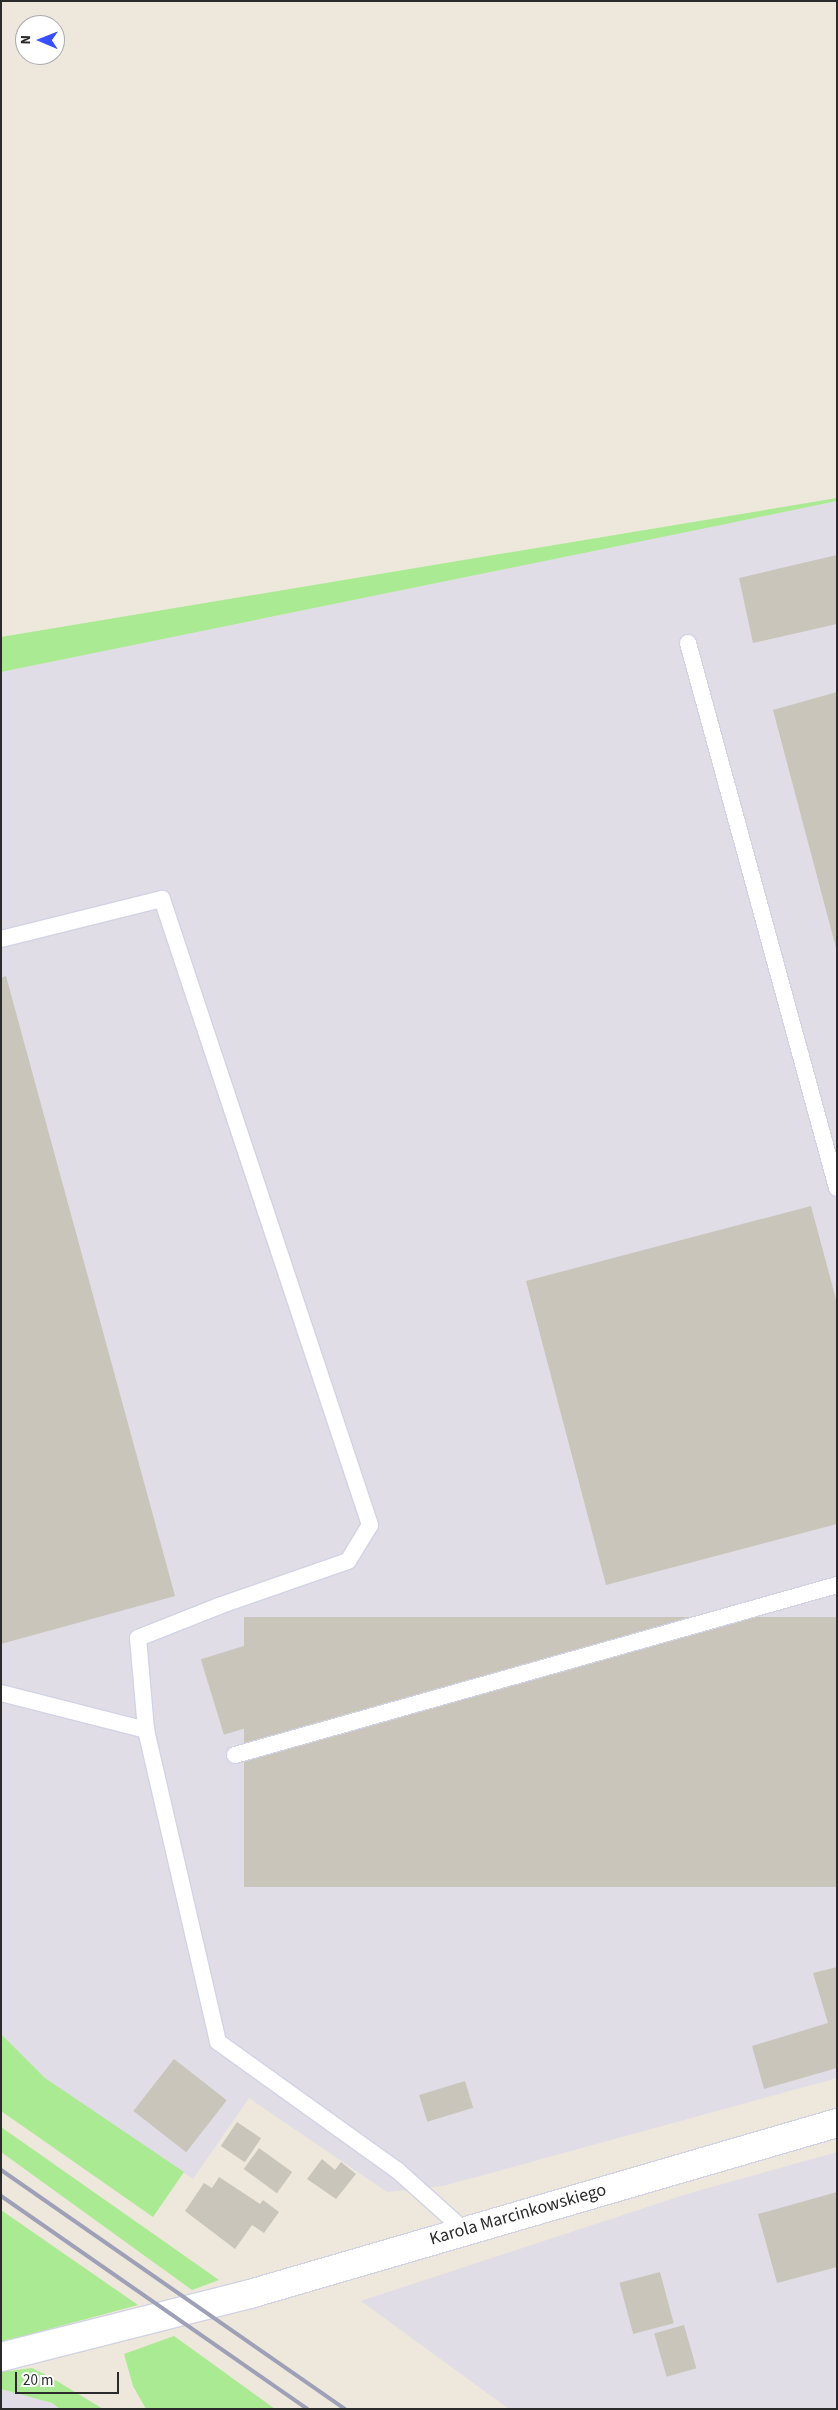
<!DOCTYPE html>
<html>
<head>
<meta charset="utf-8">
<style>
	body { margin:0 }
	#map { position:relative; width:838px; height:2410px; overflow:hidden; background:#eee7dc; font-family:"Source Sans 3",sans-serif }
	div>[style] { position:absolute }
	.industrial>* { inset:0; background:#e0dde6 }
	.green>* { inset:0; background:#aaea93 }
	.building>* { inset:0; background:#c9c5ba; transform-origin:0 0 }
	.roads { filter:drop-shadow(1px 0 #d1d3e5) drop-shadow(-1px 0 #d1d3e5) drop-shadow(0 1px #d1d3e5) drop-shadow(0 -1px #d1d3e5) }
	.service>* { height:16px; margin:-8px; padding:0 8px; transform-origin:8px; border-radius:8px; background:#fff }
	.tertiary>* { height:28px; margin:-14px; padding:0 14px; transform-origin:14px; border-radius:14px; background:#fff }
	.rail>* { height:4px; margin:-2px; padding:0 2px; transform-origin:2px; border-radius:2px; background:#9ea0b7 }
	span { translate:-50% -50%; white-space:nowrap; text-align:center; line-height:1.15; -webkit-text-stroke:4.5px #fff; paint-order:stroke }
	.street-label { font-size:18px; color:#2b2b2b }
	.frame { position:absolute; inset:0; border:2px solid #2b2b2b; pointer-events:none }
	.north { position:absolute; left:15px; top:15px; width:50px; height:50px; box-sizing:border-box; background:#fff; border:1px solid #aaa; border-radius:50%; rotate:271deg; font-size:14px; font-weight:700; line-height:20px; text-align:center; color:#2b2b2b }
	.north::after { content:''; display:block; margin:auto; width:18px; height:22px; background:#384fff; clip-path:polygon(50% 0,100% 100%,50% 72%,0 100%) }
	.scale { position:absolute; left:15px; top:2372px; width:104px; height:22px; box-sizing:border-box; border:2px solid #2b2b2b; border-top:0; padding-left:6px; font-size:15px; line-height:18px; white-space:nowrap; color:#2b2b2b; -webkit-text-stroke:4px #fff; paint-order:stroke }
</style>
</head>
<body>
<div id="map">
	<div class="industrial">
		<div style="clip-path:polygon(837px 501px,837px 2078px,443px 2186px,387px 2192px,249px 2098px,193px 2179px,45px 2078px,1px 2034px,1px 672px)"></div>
		<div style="clip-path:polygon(837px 2152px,837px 2409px,509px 2409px,361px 2301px,687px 2194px)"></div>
		<div style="clip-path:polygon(1px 2389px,52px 2403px,60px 2409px,1px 2409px)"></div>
	</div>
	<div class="green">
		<div style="clip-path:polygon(837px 498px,837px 501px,721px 525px,1px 672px,1px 637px)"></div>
		<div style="clip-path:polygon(1px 2034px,45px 2078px,184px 2172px,153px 2217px,1px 2111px)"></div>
		<div style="clip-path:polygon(1px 2127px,145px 2228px,219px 2280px,192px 2290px,1px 2152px)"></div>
		<div style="clip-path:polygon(1px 2210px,138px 2305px,1px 2342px)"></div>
		<div style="clip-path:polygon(174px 2336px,275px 2409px,146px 2409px,133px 2386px,124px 2354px)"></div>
		<div style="clip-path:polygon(32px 2368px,52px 2378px,103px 2409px,60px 2409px,52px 2403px,1px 2389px,1px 2372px)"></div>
	</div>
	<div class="building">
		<div style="clip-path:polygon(837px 555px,837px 624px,753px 643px,739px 578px)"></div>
		<div style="clip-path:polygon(837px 692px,837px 948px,836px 948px,773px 710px)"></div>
		<div style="clip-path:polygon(6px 976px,175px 1596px,1px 1644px,1px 978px)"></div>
		<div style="clip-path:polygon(811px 1206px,837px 1303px,837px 1524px,606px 1585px,526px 1281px)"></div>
		<div style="left:837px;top:1617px;width:270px;height:593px;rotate:90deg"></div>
		<div style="left:306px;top:1627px;width:79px;height:110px;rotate:73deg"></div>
		<div style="clip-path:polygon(837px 1967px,837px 2068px,764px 2089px,752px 2046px,828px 2023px,813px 1973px)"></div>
		<div style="left:174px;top:2059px;width:67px;height:66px;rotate:38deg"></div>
		<div style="left:465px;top:2081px;width:28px;height:48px;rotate:73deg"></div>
		<div style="left:237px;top:2122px;width:29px;height:29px;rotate:34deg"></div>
		<div style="left:259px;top:2148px;width:41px;height:26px;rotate:36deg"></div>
		<div style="clip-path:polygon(322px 2159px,335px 2170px,341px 2162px,356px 2174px,336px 2199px,307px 2179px)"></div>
		<div style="clip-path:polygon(219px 2177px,260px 2204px,263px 2200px,279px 2212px,264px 2233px,252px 2225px,235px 2249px,185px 2211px,204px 2183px,212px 2188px)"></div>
		<div style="clip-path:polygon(837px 2192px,837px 2267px,777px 2283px,758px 2214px)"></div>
		<div style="left:660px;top:2272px;width:53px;height:42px;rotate:75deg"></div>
		<div style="left:684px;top:2325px;width:45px;height:31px;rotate:74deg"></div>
	</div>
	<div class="roads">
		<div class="service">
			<div style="left:688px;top:643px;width:565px;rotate:74.71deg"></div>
			<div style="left:1px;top:939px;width:166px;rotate:-14deg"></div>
			<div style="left:162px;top:899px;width:660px;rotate:71.62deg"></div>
			<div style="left:370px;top:1525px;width:42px;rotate:121.4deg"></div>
			<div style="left:348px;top:1561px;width:137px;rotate:160.8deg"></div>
			<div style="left:219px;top:1606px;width:87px;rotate:158.4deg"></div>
			<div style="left:138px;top:1638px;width:92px;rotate:85deg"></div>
			<div style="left:146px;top:1730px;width:320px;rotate:77deg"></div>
			<div style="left:218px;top:2042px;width:220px;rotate:35.6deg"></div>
			<div style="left:397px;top:2170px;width:91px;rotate:41.9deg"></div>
			<div style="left:1px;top:1693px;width:150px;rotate:14.3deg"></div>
			<div style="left:235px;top:1755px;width:626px;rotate:-15.77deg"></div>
		</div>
		<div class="tertiary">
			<div style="left:1px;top:2357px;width:257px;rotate:-14.2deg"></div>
			<div style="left:250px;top:2294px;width:611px;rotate:-16.24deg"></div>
		</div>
	</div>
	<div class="rail">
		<div style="left:1px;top:2170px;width:419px;rotate:34.8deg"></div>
		<div style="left:1px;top:2196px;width:373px;rotate:34.8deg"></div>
	</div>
	<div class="street-label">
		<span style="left:518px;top:2215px;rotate:-16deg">Karola Marcinkowskiego</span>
	</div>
	<div class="frame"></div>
	<div class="north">N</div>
	<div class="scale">20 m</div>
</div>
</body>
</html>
